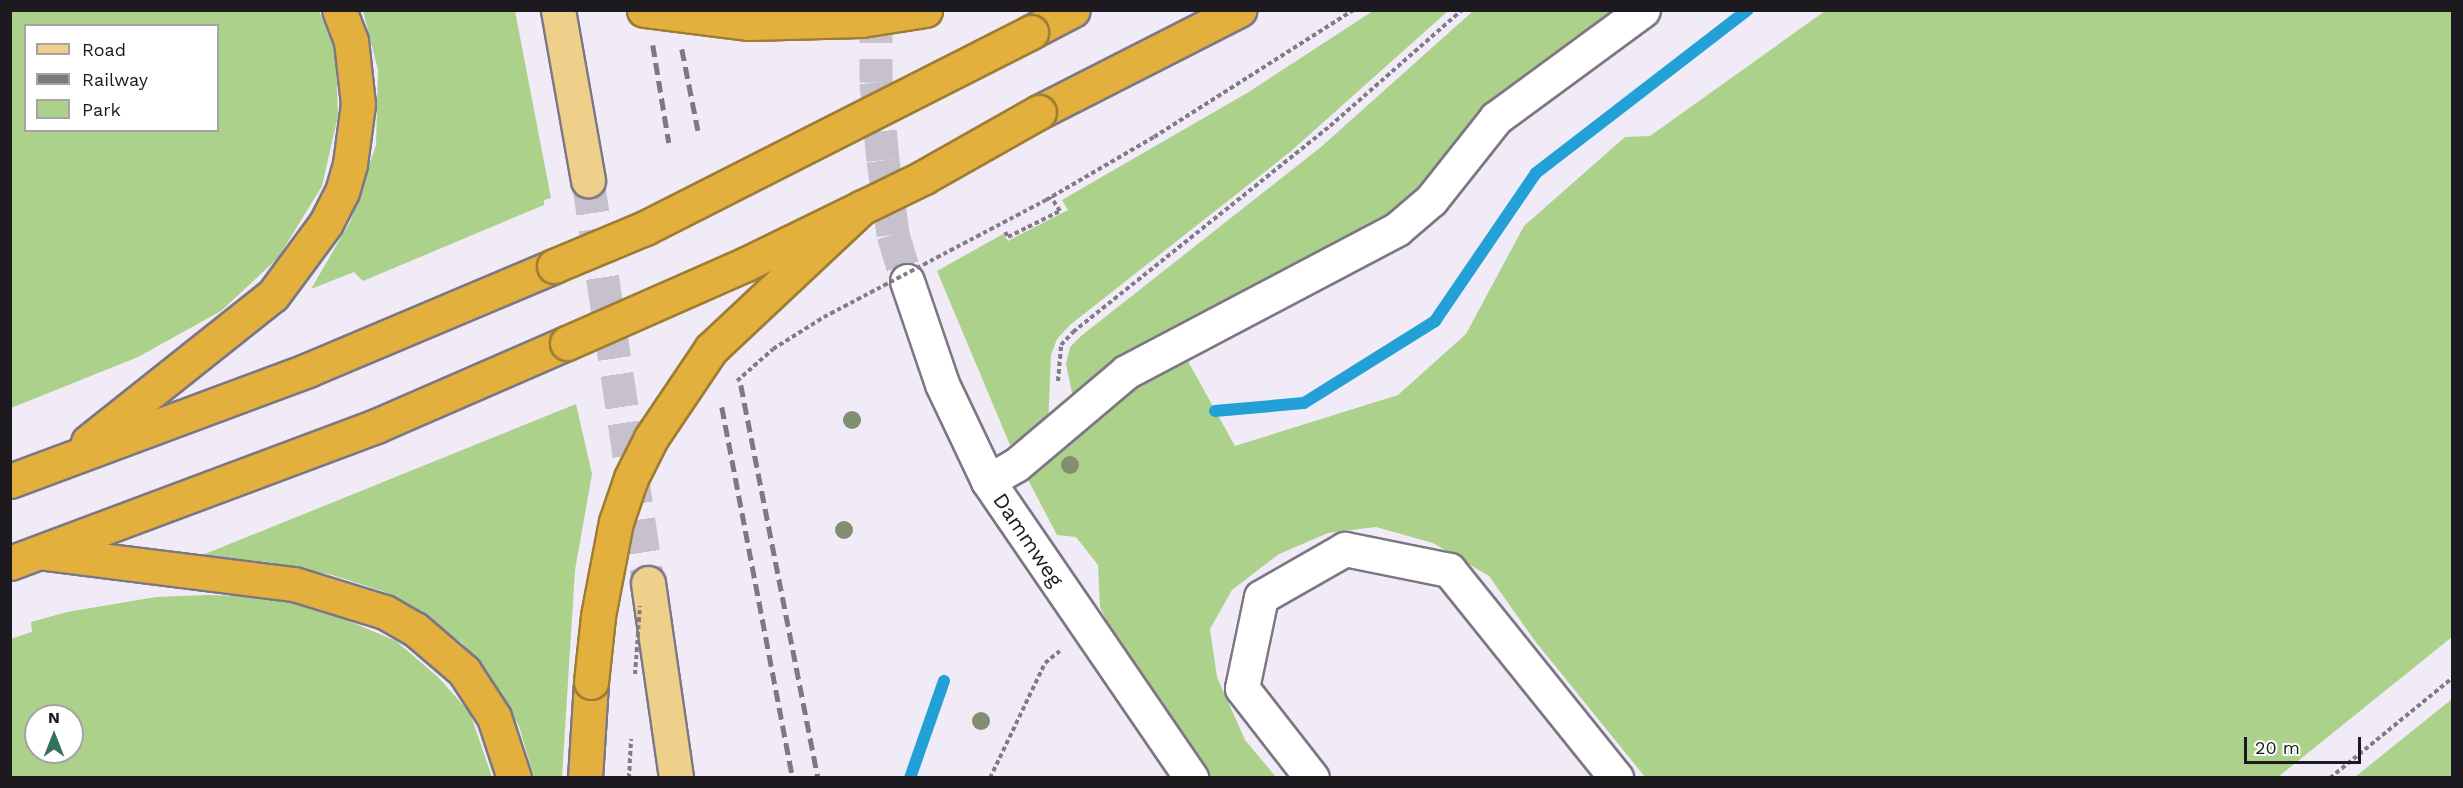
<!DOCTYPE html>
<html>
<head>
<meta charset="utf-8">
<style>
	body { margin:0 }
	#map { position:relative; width:2463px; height:788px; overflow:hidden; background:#f0ebf7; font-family:"Work Sans",sans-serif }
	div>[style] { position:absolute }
	.green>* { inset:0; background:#abd18b }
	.stream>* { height:12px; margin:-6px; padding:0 6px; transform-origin:6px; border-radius:6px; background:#23a1d6 }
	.minor-tunnel>* { height:33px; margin-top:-16.5px; transform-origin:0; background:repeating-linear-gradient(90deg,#c6c1cc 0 33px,transparent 0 49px) }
	.major-tunnel>* { height:33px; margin-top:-16.5px; transform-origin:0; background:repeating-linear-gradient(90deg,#c6c1cc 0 33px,transparent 0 49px) }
	.path>* { height:4px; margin-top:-2px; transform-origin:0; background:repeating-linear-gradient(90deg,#807c84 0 4.5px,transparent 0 7.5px) }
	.roads { filter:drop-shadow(2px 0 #7c7783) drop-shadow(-2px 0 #7c7783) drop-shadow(0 2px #7c7783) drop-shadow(0 -2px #7c7783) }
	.minor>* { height:33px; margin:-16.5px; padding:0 16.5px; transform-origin:16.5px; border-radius:16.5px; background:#fff }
	.major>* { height:33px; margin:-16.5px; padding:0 16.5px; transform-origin:16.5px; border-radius:16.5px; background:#eed08b }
	.highway>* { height:33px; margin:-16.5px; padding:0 16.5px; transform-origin:16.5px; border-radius:16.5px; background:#e3b03e }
	.rail>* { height:4.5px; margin-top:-2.25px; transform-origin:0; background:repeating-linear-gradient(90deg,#7c7980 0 12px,transparent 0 18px) }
	.path-bridge>* { height:4px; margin-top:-2px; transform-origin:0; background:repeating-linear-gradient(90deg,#807c84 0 4.5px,transparent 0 7.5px) }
	.bridges { filter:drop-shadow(2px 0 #9d7c33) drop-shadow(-2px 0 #9d7c33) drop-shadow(0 2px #9d7c33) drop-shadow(0 -2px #9d7c33) }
	.highway-bridge>* { height:33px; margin:-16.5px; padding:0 16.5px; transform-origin:16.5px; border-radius:16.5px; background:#e3b03e }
	.trees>* { width:18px; height:18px; margin:-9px; border-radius:50%; background:#818f70 }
	span { translate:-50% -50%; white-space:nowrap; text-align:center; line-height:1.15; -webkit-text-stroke:4.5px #fff; paint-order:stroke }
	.street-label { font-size:21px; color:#1c1a1e }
	.frame { position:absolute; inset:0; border:12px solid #1c1a1e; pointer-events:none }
	.legend { position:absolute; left:24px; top:24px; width:195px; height:108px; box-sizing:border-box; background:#fff; border:2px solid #a4a3a5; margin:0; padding:8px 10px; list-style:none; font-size:18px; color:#1c1a1e }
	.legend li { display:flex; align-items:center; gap:12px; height:30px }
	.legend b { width:30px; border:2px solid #a4a3a5 }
	.north { position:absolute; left:24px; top:704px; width:60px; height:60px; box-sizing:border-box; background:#fff; border:2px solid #a4a3a5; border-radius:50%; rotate:0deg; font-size:16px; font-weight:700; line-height:24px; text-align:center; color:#1c1a1e }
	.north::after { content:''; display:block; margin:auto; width:21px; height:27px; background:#35715b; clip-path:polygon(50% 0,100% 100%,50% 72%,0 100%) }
	.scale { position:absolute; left:2244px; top:737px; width:117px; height:27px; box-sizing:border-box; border:3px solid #1c1a1e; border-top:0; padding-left:8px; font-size:18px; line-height:21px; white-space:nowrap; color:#1c1a1e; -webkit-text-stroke:4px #fff; paint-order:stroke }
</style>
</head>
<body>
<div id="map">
	<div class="green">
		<div style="clip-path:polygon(evenodd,10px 11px,319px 11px,336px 54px,338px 116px,322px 186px,278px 258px,221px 311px,138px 357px,11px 408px,10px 11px,26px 26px,218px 26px,218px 130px,26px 130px,26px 26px)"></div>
		<div style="clip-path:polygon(363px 11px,515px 11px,551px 198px,544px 200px,544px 205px,363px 281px,354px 272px,311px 289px,350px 222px,376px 145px,378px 70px)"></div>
		<div style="clip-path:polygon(1373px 11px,1448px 11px,1290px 152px,1070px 325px,1057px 339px,1051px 355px,1048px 425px,1010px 445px,937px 271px,1003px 234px,1008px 241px,1068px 210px,1062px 200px,1247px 93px)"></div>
		<div style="clip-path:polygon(1473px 11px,1621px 11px,1410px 206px,1077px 393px,1072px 393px,1066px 364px,1070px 347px,1081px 336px,1321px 147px)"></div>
		<div style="clip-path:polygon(1825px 11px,2452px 11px,2452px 637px,2278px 777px,1645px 777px,1535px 641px,1489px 576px,1433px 543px,1376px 527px,1328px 533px,1279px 554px,1232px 590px,1210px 629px,1217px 677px,1245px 740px,1276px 777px,1210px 777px,1127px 663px,1100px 607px,1098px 565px,1076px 537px,1057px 535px,1026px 476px,1092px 411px,1185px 356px,1235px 446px,1398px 395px,1466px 334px,1524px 226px,1625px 137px,1650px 136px)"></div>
		<div style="clip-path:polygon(576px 404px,592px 474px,575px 570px,562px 777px,534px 777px,519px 726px,489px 674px,462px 643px,427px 618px,385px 592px,332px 575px,269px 562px,200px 556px)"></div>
		<div style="clip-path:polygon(evenodd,208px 595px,263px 597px,318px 608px,396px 641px,439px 678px,470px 713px,492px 777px,11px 777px,10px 639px,32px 632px,31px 622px,67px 612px,156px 597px,208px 595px,36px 716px,72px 716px,72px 752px,36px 752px,36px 716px)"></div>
		<div style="clip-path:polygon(2452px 699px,2452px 777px,2355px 777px)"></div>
	</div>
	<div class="stream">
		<div style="left:1215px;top:411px;width:89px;rotate:-5.1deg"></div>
		<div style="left:1304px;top:403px;width:155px;rotate:-32deg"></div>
		<div style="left:1435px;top:321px;width:179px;rotate:-55.7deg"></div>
		<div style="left:1536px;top:173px;width:267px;rotate:-37.6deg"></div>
		<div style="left:910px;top:778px;width:103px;rotate:-70.7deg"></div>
	</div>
	<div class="minor-tunnel">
		<div style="left:876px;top:10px;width:72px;rotate:90deg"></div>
		<div style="left:876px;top:82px;width:78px;rotate:84.9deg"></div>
		<div style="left:883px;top:160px;width:75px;rotate:82.3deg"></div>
		<div style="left:893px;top:234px;width:49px;rotate:73.4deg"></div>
	</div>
	<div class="major-tunnel">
		<div style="left:588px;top:180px;width:407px;rotate:81.5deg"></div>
	</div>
	<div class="path">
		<div style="left:1046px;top:200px;width:125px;rotate:-30.3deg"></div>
		<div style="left:1154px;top:137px;width:236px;rotate:-32.5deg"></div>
		<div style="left:1005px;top:232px;width:6px;rotate:59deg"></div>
		<div style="left:1008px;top:237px;width:58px;rotate:-26.6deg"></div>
		<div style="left:1060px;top:211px;width:17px;rotate:-123deg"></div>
		<div style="left:1058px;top:381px;width:36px;rotate:-85deg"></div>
		<div style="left:1061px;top:345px;width:18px;rotate:-47deg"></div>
		<div style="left:1073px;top:332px;width:329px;rotate:-38.7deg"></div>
		<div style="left:1330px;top:126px;width:176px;rotate:-41.3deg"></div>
		<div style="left:629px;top:778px;width:39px;rotate:-87deg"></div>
		<div style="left:990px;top:778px;width:127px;rotate:-64.4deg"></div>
		<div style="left:1045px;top:663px;width:19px;rotate:-39deg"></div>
		<div style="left:2330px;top:778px;width:158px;rotate:-39.3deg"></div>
	</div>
	<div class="roads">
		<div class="minor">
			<div style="left:907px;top:281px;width:109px;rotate:71.2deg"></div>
			<div style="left:942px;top:384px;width:107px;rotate:64.6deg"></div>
			<div style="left:988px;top:481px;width:360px;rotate:55.6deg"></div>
			<div style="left:988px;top:481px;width:32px;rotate:-30deg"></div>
			<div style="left:1016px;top:465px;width:144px;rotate:-40.2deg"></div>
			<div style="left:1126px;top:372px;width:306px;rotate:-27.8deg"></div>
			<div style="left:1397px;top:229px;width:45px;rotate:-40.5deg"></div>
			<div style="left:1431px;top:200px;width:105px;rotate:-51.6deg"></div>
			<div style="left:1496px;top:118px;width:182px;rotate:-36.3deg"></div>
			<div style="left:1312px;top:778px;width:114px;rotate:-127.9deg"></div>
			<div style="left:1242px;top:688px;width:93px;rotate:-78.2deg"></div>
			<div style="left:1261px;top:597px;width:97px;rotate:-29.7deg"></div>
			<div style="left:1345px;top:549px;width:106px;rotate:11.4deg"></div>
			<div style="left:1449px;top:570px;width:267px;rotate:51.2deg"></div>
		</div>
		<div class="major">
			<div style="left:558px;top:10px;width:173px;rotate:80deg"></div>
			<div style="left:648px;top:583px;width:197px;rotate:81.8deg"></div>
		</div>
		<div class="highway">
			<div style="left:1031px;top:32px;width:47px;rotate:-27.6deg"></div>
			<div style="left:1039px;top:112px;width:225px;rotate:-27deg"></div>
			<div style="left:88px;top:442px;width:236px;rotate:-38.5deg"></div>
			<div style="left:273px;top:295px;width:89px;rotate:-53.6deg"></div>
			<div style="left:326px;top:223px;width:35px;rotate:-63deg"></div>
			<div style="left:342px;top:192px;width:29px;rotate:-74deg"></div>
			<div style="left:350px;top:164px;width:61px;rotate:-82.4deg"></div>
			<div style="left:358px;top:104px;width:63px;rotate:-96.3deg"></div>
			<div style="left:351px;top:41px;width:33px;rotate:-111deg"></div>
			<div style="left:10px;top:481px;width:318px;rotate:-20.4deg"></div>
			<div style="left:308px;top:370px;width:267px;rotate:-22.9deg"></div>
			<div style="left:45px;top:553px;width:251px;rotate:7.1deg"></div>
			<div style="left:294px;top:584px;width:95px;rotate:17.1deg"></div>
			<div style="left:385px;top:612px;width:34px;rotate:30deg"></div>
			<div style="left:415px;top:629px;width:65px;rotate:40.6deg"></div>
			<div style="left:464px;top:671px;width:55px;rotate:56.9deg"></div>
			<div style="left:494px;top:717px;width:64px;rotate:71.8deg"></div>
			<div style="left:10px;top:563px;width:391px;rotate:-20.5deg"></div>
			<div style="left:376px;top:426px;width:208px;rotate:-23.5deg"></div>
			<div style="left:585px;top:778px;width:96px;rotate:-86.4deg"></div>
		</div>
	</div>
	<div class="rail">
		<div style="left:653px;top:45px;width:99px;rotate:80.7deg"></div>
		<div style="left:682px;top:49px;width:83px;rotate:78.8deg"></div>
		<div style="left:741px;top:385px;width:400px;rotate:78.9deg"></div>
		<div style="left:722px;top:407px;width:378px;rotate:79.2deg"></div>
	</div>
	<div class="path-bridge">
		<div style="left:737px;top:381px;width:48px;rotate:-41.6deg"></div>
		<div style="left:773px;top:349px;width:60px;rotate:-32.1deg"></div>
		<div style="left:824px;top:317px;width:251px;rotate:-27.8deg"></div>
		<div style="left:635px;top:674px;width:68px;rotate:-85.8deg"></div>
	</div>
	<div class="bridges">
		<div class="highway-bridge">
			<div style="left:644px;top:10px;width:106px;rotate:7.1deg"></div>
			<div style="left:749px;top:23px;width:112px;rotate:-1.5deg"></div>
			<div style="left:861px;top:20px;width:65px;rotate:-8.9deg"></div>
			<div style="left:554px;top:266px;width:99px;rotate:-22.7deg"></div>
			<div style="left:645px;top:228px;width:433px;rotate:-26.9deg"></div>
			<div style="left:567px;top:343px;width:196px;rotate:-23.8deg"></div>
			<div style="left:746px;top:264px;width:198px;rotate:-26deg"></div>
			<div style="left:924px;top:177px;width:132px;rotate:-29.5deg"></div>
			<div style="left:591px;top:682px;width:66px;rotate:-83.9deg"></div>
			<div style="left:598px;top:616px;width:96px;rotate:-79.2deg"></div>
			<div style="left:616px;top:522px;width:46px;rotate:-71.2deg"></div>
			<div style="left:631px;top:478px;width:45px;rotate:-63.4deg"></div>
			<div style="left:651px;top:438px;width:107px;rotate:-56deg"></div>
			<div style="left:711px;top:349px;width:207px;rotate:-43.2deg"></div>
		</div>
	</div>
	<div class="trees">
		<div style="left:852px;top:420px"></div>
		<div style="left:1070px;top:465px"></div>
		<div style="left:844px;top:530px"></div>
		<div style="left:981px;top:721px"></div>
	</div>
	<div class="street-label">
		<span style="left:1028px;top:540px;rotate:56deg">Dammweg</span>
	</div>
	<div class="frame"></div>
	<ul class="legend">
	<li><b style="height:8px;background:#eed08b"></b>Road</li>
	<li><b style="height:8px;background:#7c7980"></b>Railway</li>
	<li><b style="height:16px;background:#abd18b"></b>Park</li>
	</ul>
	<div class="north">N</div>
	<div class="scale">20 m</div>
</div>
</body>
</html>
